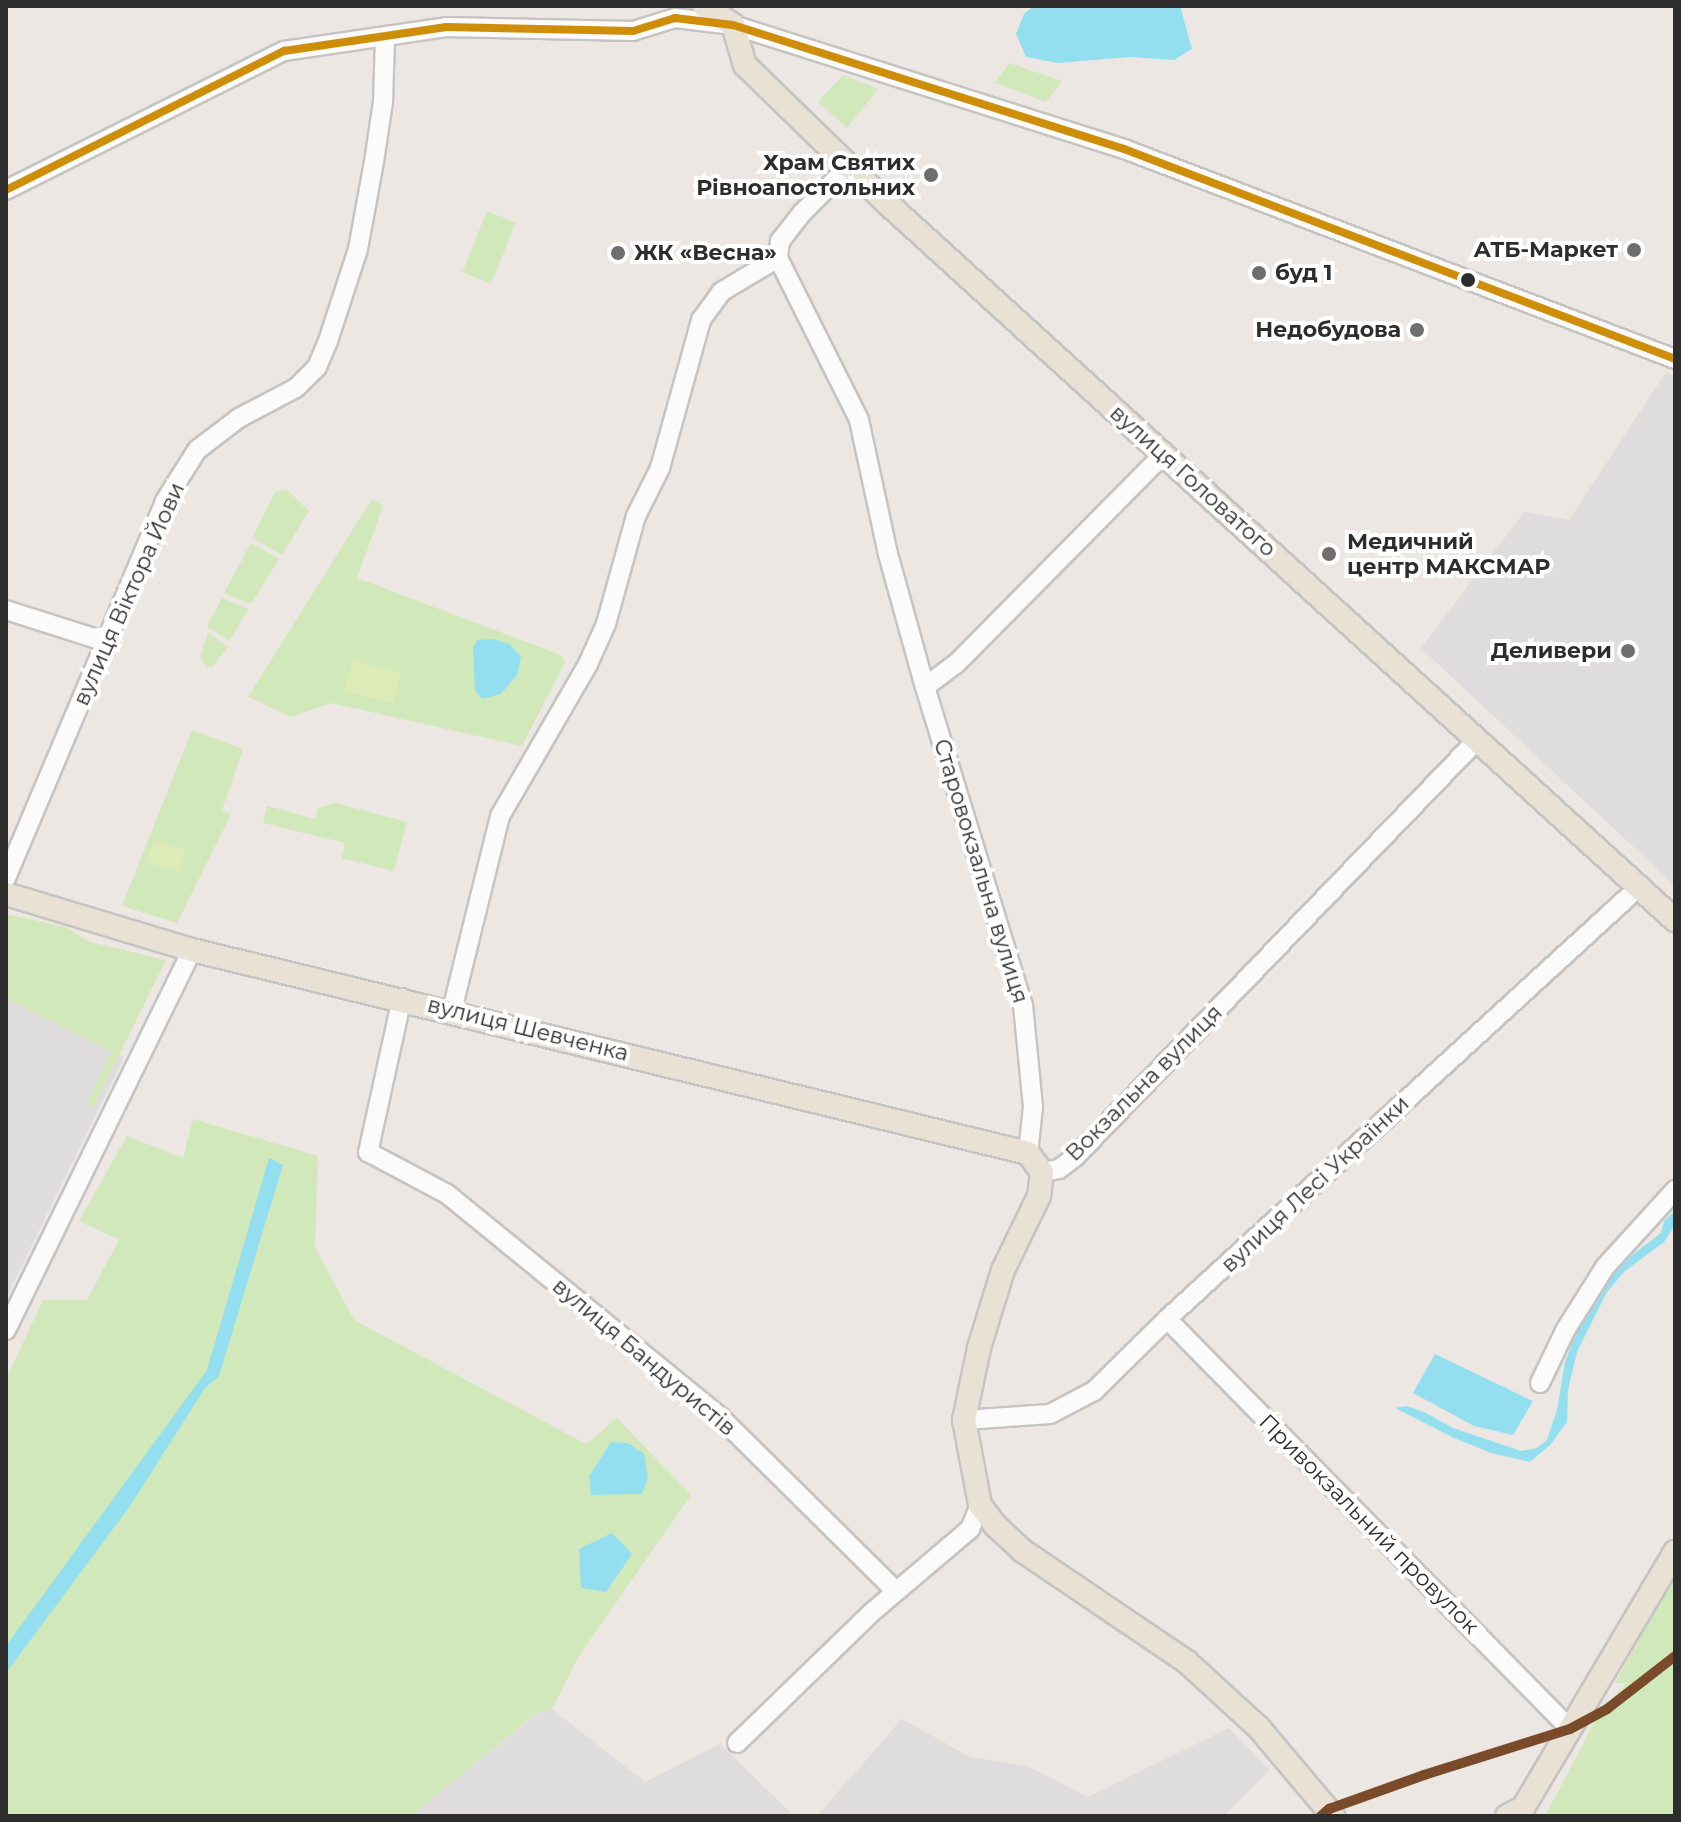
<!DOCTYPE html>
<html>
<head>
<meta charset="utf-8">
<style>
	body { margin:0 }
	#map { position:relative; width:1681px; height:1822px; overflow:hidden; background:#ece7e2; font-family:Montserrat,sans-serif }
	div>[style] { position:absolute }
	.industrial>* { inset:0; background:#dfdcde }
	.green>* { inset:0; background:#d0e8ba; transform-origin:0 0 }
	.pitch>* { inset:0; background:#ddebb8; transform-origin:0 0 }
	.water>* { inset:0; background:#94dfef }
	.roads { filter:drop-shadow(2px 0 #c5c4c3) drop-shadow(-2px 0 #c5c4c3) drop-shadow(0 2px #c5c4c3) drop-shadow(0 -2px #c5c4c3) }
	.minor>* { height:18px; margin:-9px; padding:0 9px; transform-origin:9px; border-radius:9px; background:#fcfbfb }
	.major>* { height:22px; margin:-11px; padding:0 11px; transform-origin:11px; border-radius:11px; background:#e9e2d4 }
	.bus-1>* { height:8px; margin:-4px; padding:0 4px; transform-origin:4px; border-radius:4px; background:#cf8e09 }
	.rail-1>* { height:10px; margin:-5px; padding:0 5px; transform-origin:5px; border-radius:5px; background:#7a4b2a }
	.dots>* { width:22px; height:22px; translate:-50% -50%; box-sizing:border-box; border:4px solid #fff; border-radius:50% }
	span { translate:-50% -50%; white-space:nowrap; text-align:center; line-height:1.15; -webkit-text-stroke:8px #fff; paint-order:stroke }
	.poi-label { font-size:22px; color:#2d2d2d; font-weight:700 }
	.right { translate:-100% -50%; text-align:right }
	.left { translate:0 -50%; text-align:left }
	.street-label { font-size:22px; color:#2d2d2d }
	.frame { position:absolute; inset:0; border:8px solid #2d2d2d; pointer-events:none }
</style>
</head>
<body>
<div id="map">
	<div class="industrial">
		<div style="clip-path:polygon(1666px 372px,1675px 377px,1675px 886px,1421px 648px,1524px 512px,1569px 520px)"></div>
		<div style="clip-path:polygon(6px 998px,124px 1057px,6px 1298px)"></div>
		<div style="clip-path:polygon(552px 1709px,645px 1782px,720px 1744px,794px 1816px,411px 1816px,540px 1711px)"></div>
		<div style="clip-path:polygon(902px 1719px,970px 1757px,1027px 1766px,1088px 1797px,1229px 1728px,1270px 1770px,1224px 1816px,817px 1816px)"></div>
	</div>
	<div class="green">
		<div style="clip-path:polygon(1009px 63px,1062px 81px,1046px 102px,995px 83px)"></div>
		<div style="clip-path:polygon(843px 75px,878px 89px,847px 128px,818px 102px)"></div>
		<div style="left:487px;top:211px;width:31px;height:66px;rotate:22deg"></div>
		<div style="clip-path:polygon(287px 490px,309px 511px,282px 555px,252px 538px,275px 492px)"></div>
		<div style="clip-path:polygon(372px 499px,383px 506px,357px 578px,561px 655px,565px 662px,522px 746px,331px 703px,291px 717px,248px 697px)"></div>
		<div style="clip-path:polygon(251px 543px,279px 559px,251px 604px,224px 593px)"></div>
		<div style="clip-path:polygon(222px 598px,249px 609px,229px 641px,207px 626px)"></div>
		<div style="clip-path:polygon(208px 632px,228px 647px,212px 667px,207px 667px,200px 658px)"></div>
		<div style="clip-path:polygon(192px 730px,243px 749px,222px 810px,231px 814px,177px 923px,122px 906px)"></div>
		<div style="clip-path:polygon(335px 803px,407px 822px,394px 871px,342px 858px,345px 843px,263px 823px,267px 806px,315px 819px,318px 808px)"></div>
		<div style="clip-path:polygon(6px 914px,66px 927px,89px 942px,166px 960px,93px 1108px,86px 1105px,111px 1051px,6px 998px)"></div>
		<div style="clip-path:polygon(193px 1119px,318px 1156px,315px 1247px,354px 1320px,586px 1444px,617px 1418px,691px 1495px,578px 1657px,552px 1709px,539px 1711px,411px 1816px,6px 1816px,6px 1379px,43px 1300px,87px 1300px,119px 1240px,79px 1221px,127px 1136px,183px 1158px)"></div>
		<div style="clip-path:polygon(1675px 1575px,1675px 1816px,1545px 1816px,1602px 1708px,1627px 1683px,1615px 1683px)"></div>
	</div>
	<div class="pitch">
		<div style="left:353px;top:660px;width:50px;height:32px;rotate:15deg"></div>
		<div style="left:154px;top:840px;width:34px;height:23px;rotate:19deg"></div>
	</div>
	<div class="water">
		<div style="clip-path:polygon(1033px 6px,1180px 6px,1192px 49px,1174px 60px,1130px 57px,1058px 63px,1026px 57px,1016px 34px,1024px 14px)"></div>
		<div style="clip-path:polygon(493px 639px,509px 644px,521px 657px,517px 675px,501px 694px,482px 699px,475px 691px,473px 647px,478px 640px)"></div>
		<div style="clip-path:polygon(269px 1158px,283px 1165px,219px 1376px,205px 1388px,130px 1506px,6px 1673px,6px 1646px,207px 1370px)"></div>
		<div style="clip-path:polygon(1675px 1211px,1675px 1225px,1664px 1242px,1625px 1271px,1607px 1292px,1577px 1352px,1568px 1390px,1567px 1422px,1551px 1444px,1530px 1462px,1491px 1453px,1454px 1438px,1395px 1408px,1407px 1406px,1424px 1412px,1453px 1428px,1521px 1451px,1537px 1448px,1547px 1440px,1557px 1410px,1565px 1362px,1572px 1343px,1601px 1289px,1617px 1267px,1661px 1233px,1664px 1221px)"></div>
		<div style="clip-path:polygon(1435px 1354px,1533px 1401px,1513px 1435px,1474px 1426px,1413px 1393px)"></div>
		<div style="clip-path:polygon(611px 1442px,628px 1443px,644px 1454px,648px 1478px,642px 1494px,591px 1495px,589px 1476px)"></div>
		<div style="clip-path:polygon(612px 1533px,632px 1554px,606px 1592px,581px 1588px,579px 1549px)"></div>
	</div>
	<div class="roads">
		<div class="minor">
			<div style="left:850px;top:165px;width:68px;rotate:135deg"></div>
			<div style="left:802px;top:213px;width:36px;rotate:128deg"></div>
			<div style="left:780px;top:241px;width:17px;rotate:97deg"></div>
			<div style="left:778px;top:258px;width:181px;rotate:63.4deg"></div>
			<div style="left:859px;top:420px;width:137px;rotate:77.8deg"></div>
			<div style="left:888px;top:554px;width:138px;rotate:74.5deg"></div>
			<div style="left:925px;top:687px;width:333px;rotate:72.9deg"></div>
			<div style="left:1023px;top:1005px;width:102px;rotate:84.4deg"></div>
			<div style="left:1033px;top:1107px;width:46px;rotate:96.2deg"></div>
			<div style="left:6px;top:190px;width:311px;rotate:-26.6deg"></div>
			<div style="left:284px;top:51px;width:164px;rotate:-8.4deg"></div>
			<div style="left:446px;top:27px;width:187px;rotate:1.2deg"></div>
			<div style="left:633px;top:31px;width:44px;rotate:-17.2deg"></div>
			<div style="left:675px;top:18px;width:58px;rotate:6.9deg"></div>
			<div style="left:733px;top:25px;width:410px;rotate:17.6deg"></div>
			<div style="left:1124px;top:149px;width:590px;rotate:20.86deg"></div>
			<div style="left:6px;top:610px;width:105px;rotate:17.7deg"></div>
			<div style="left:925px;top:687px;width:39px;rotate:-37deg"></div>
			<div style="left:956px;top:664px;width:293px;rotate:-45.3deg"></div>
			<div style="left:6px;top:878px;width:409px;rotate:-67.1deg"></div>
			<div style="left:165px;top:501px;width:60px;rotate:-57.9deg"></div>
			<div style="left:197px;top:450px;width:53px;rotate:-37.3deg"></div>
			<div style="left:239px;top:418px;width:64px;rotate:-27.8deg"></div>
			<div style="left:296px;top:388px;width:30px;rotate:-45deg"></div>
			<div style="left:317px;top:367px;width:28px;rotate:-67deg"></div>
			<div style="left:328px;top:341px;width:97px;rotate:-71.9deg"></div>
			<div style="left:358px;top:249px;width:88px;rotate:-79.6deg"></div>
			<div style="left:374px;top:162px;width:61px;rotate:-81.5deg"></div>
			<div style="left:383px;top:102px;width:64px;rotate:-88.2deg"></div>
			<div style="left:402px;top:998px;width:158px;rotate:102.4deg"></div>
			<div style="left:368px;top:1152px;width:89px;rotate:28deg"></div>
			<div style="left:447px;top:1194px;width:353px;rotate:39.2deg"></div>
			<div style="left:720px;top:1417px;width:247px;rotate:44.7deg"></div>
			<div style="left:452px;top:1010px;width:200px;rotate:-76.1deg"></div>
			<div style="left:500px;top:816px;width:176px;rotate:-59.9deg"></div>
			<div style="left:588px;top:664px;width:44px;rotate:-65.8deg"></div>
			<div style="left:606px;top:624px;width:112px;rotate:-74.5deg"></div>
			<div style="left:636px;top:516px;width:54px;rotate:-63.4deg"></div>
			<div style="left:660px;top:468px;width:154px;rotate:-74.5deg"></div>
			<div style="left:701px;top:320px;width:34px;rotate:-54deg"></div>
			<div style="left:721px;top:292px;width:66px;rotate:-30.8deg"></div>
			<div style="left:1042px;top:1172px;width:17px;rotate:-10deg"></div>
			<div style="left:1059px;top:1169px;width:21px;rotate:-37deg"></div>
			<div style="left:1076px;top:1156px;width:579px;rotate:-46.05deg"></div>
			<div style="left:1167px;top:1319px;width:575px;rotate:45.49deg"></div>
			<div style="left:6px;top:1330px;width:423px;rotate:-63.9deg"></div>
			<div style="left:1540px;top:1383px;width:60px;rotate:-64.3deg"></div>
			<div style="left:1566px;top:1329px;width:73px;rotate:-57.8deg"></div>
			<div style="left:1605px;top:1267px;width:104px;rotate:-47.7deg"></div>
			<div style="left:964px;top:1420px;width:86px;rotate:-4deg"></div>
			<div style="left:1050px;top:1414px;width:50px;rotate:-27.6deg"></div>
			<div style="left:1094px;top:1391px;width:103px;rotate:-44.6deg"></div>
			<div style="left:1167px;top:1319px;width:640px;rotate:-42.47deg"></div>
			<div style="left:737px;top:1743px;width:187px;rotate:-44.1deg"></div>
			<div style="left:871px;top:1613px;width:130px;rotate:-40.3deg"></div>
			<div style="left:970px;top:1529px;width:26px;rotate:-67deg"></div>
		</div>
		<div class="major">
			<div style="left:704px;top:6px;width:35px;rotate:33deg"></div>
			<div style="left:733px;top:25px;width:42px;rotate:73.3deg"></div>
			<div style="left:745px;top:65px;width:199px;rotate:44.2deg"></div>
			<div style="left:888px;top:204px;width:1064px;rotate:42.3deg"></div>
			<div style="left:6px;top:894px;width:194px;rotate:16.8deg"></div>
			<div style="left:192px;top:950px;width:860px;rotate:13.65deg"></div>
			<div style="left:1028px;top:1153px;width:24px;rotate:54deg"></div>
			<div style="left:1042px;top:1172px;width:24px;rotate:97deg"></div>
			<div style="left:1039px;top:1196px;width:82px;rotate:115.9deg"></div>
			<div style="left:1003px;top:1270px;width:82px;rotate:107.1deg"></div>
			<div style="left:979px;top:1348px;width:74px;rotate:101.8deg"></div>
			<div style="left:964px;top:1420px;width:86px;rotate:79.3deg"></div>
			<div style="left:980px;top:1505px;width:26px;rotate:53deg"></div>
			<div style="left:996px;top:1526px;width:37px;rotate:43deg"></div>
			<div style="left:1023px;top:1551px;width:198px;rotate:34.1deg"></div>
			<div style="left:1187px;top:1662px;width:98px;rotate:42.5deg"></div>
			<div style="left:1259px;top:1728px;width:115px;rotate:49.9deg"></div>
			<div style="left:1507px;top:1816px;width:18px;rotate:-27deg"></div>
			<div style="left:1523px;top:1808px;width:298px;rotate:-59.3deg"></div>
		</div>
	</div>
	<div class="bus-1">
		<div style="left:6px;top:190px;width:311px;rotate:-26.6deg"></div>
		<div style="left:284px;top:51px;width:164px;rotate:-8.4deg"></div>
		<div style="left:446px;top:27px;width:187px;rotate:1.2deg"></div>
		<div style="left:633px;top:31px;width:44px;rotate:-17.2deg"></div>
		<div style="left:675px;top:18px;width:58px;rotate:6.9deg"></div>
		<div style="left:733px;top:25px;width:410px;rotate:17.6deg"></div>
		<div style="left:1124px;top:149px;width:590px;rotate:20.86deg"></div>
	</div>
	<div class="rail-1">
		<div style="left:1321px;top:1816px;width:11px;rotate:-41deg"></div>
		<div style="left:1329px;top:1809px;width:101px;rotate:-19.7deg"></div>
		<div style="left:1424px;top:1775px;width:153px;rotate:-17.5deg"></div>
		<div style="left:1570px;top:1729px;width:42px;rotate:-28.4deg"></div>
		<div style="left:1607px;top:1709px;width:86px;rotate:-37.9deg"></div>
	</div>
	<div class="dots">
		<div style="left:931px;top:175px;background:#706e6c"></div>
		<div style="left:1634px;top:250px;background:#706e6c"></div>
		<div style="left:618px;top:253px;background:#706e6c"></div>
		<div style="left:1259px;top:273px;background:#706e6c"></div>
		<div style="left:1468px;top:280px;background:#2d2d2d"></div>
		<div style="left:1417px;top:330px;background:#706e6c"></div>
		<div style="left:1329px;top:554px;background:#706e6c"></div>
		<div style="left:1628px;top:651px;background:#706e6c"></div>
	</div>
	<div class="poi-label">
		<span class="right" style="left:915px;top:175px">Храм Святих<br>Рівноапостольних</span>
		<span class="right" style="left:1618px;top:250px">АТБ-Маркет</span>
		<span class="left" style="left:634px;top:253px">ЖК «Весна»</span>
		<span class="left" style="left:1275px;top:273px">буд 1</span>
		<span class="right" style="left:1401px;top:330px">Недобудова</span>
		<span class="left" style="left:1347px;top:554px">Медичний<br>центр МАКСМАР</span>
		<span class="right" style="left:1612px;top:651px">Деливери</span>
	</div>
	<div class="street-label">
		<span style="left:1193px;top:481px;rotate:42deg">вулиця Головатого</span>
		<span style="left:129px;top:594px;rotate:-66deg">вулиця Віктора Йови</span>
		<span style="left:981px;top:871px;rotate:73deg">Старовокзальна вулиця</span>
		<span style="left:528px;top:1029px;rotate:14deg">вулиця Шевченка</span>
		<span style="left:1144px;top:1083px;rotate:-45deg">Вокзальна вулиця</span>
		<span style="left:1315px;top:1184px;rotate:-43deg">вулиця Лесі Українки</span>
		<span style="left:644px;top:1357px;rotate:40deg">вулиця Бандуристів</span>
		<span style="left:1369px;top:1524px;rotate:45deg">Привокзальний провулок</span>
	</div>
	<div class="frame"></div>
</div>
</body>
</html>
